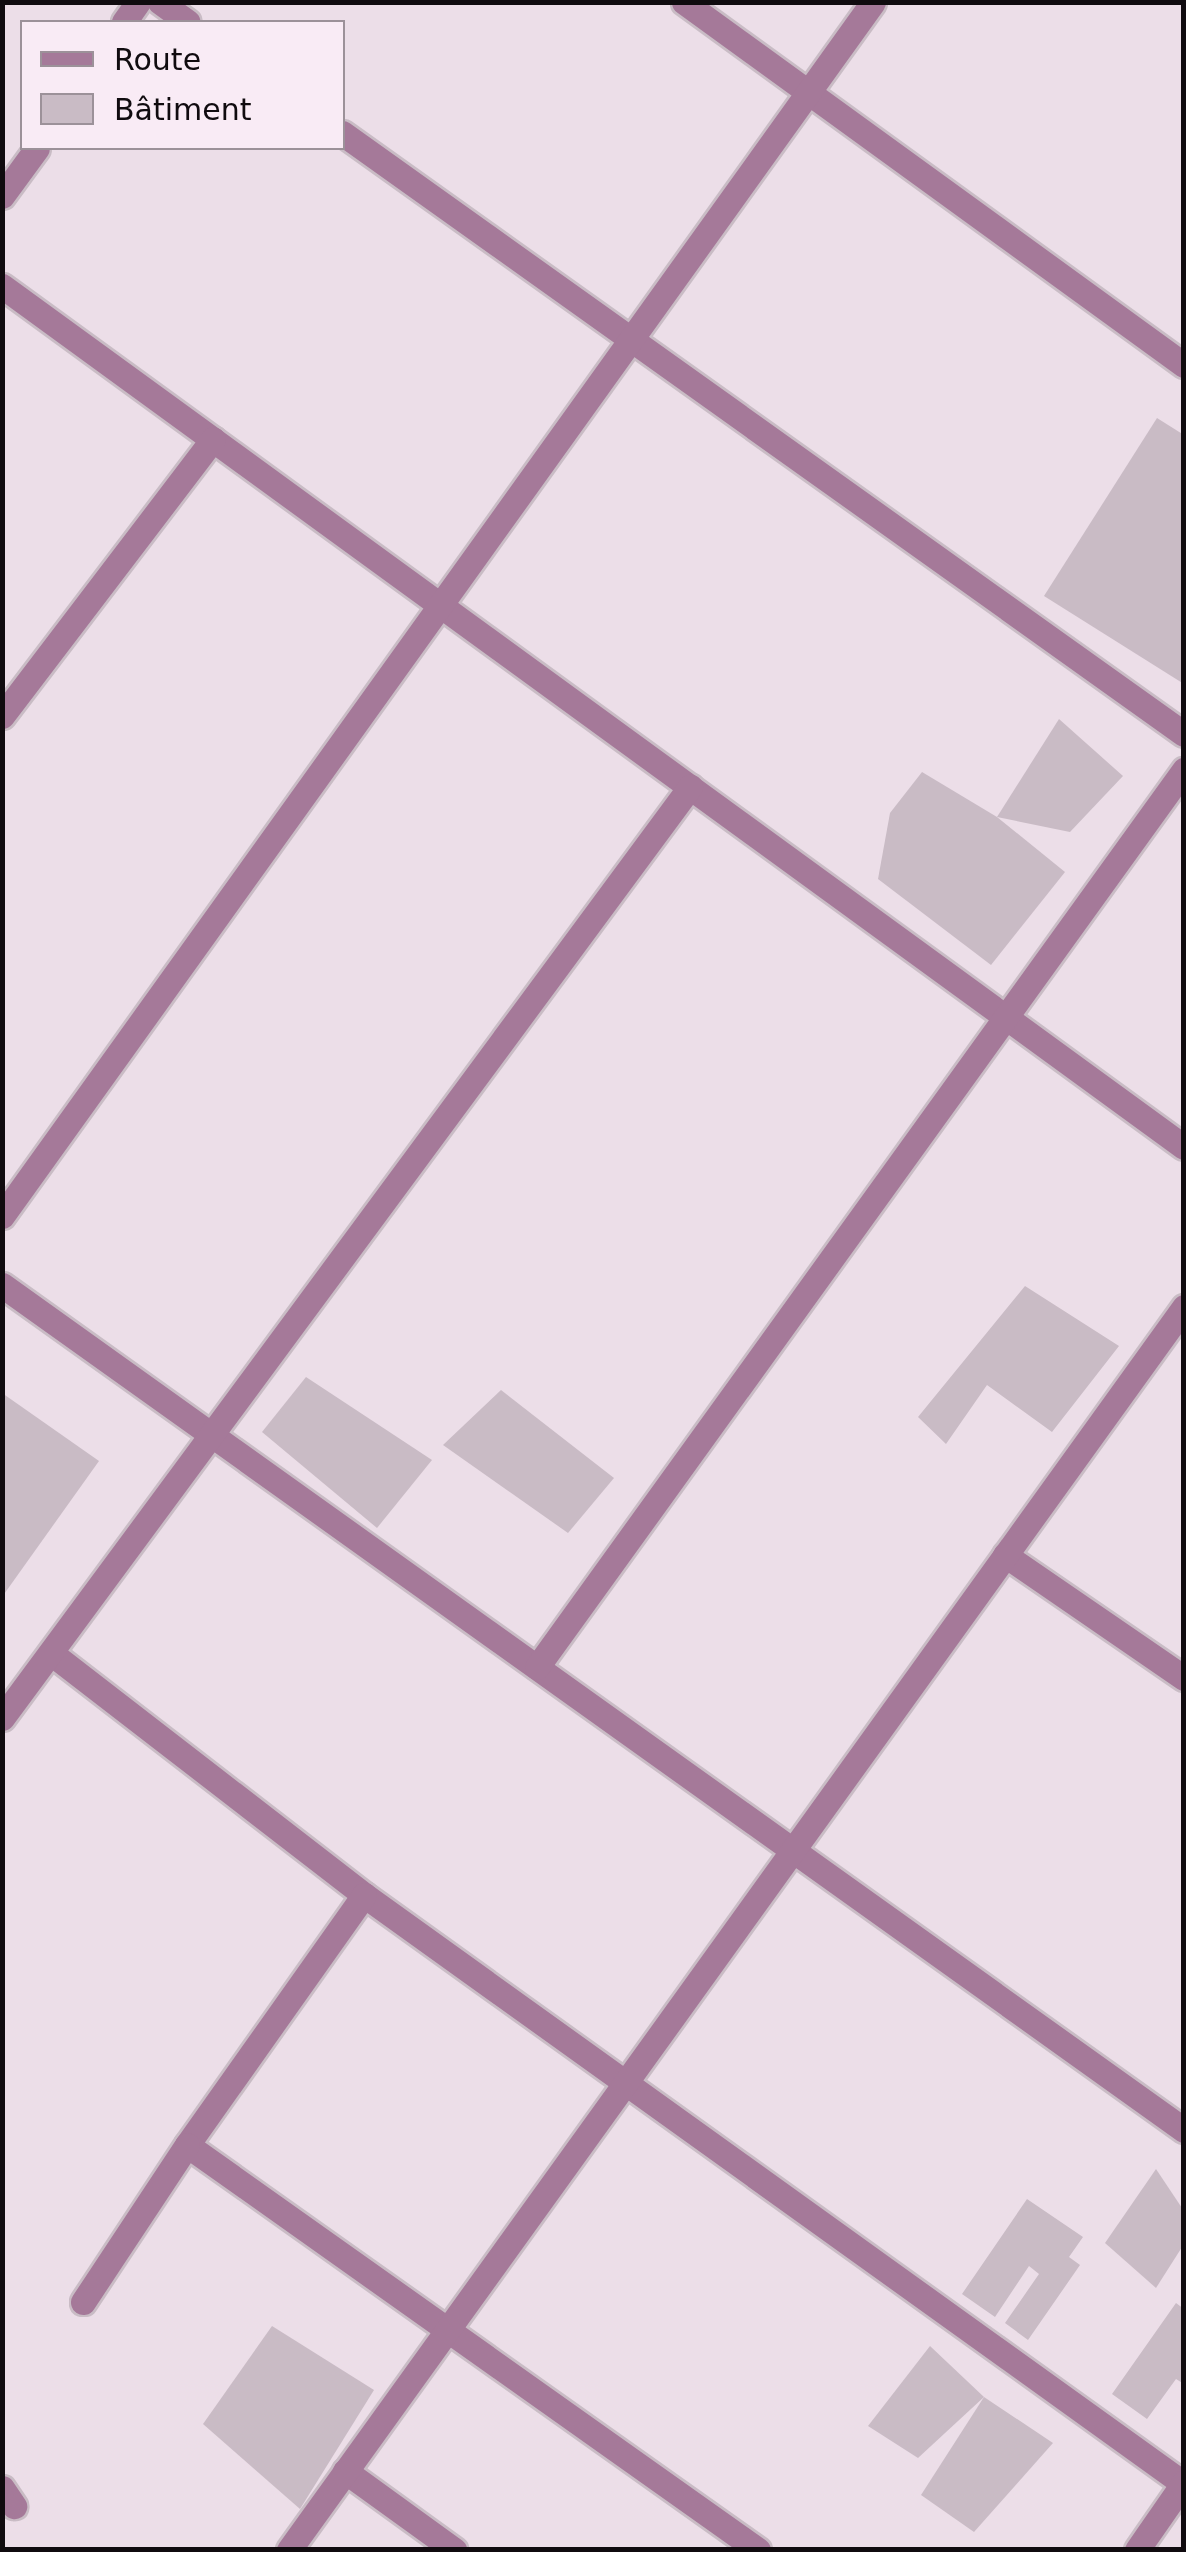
<!DOCTYPE html>
<html>
<head>
<meta charset="utf-8">
<style>
	body { margin:0 }
	#map { position:relative; width:1186px; height:2552px; overflow:hidden; background:#ecdee8; font-family:"DejaVu Sans",sans-serif }
	div>[style] { position:absolute }
	.building>* { inset:0; background:#c9bbc5 }
	.roads { filter:drop-shadow(2px 0 #c9bcc5) drop-shadow(-2px 0 #c9bcc5) drop-shadow(0 2px #c9bcc5) drop-shadow(0 -2px #c9bcc5) }
	.minor>* { height:25px; margin:-12.5px; padding:0 12.5px; transform-origin:12.5px; border-radius:12.5px; background:#a57999 }
	span { translate:-50% -50%; white-space:nowrap; text-align:center; line-height:1.15; -webkit-text-stroke:8px #f9ebf5; paint-order:stroke }
	.frame { position:absolute; inset:0; border:5px solid #100b0f; pointer-events:none }
	.legend { position:absolute; left:20px; top:20px; width:325px; height:130px; box-sizing:border-box; background:#f9ebf5; border:2px solid #9c9199; margin:0; padding:12px 18px; list-style:none; font-size:30px; color:#100b0f }
	.legend li { display:flex; align-items:center; gap:20px; height:50px }
	.legend b { width:50px; border:2px solid #9c9199 }
</style>
</head>
<body>
<div id="map">
	<div class="building">
		<div style="clip-path:polygon(1157px 418px,1184px 435px,1184px 684px,1044px 596px)"></div>
		<div style="clip-path:polygon(1059px 719px,1123px 776px,1070px 832px,997px 817px)"></div>
		<div style="clip-path:polygon(922px 772px,997px 817px,1065px 872px,991px 965px,878px 879px,890px 813px)"></div>
		<div style="clip-path:polygon(1025px 1286px,1119px 1346px,1052px 1432px,987px 1385px,946px 1444px,918px 1417px)"></div>
		<div style="clip-path:polygon(306px 1377px,432px 1460px,377px 1528px,262px 1432px)"></div>
		<div style="clip-path:polygon(501px 1390px,614px 1478px,568px 1533px,443px 1445px)"></div>
		<div style="clip-path:polygon(2px 1393px,99px 1461px,2px 1597px)"></div>
		<div style="clip-path:polygon(1156px 2169px,1184px 2211px,1184px 2244px,1156px 2288px,1105px 2243px)"></div>
		<div style="clip-path:polygon(1027px 2199px,1083px 2237px,1069px 2257px,1080px 2265px,1028px 2340px,1005px 2323px,1039px 2274px,1029px 2266px,995px 2317px,962px 2294px)"></div>
		<div style="clip-path:polygon(1176px 2303px,1184px 2309px,1184px 2384px,1176px 2379px,1147px 2419px,1112px 2394px)"></div>
		<div style="clip-path:polygon(272px 2326px,374px 2390px,300px 2509px,203px 2424px)"></div>
		<div style="clip-path:polygon(930px 2346px,984px 2397px,918px 2458px,868px 2426px)"></div>
		<div style="clip-path:polygon(984px 2397px,1053px 2443px,974px 2532px,921px 2495px)"></div>
	</div>
	<div class="roads">
		<div class="minor">
			<div style="left:160px;top:2px;width:34px;rotate:36deg"></div>
			<div style="left:684px;top:2px;width:618px;rotate:35.98deg"></div>
			<div style="left:124px;top:22px;width:24px;rotate:-55deg"></div>
			<div style="left:342px;top:133px;width:1034px;rotate:35.52deg"></div>
			<div style="left:2px;top:196px;width:59px;rotate:-53.9deg"></div>
			<div style="left:2px;top:286px;width:1462px;rotate:36.07deg"></div>
			<div style="left:2px;top:716px;width:348px;rotate:-52.7deg"></div>
			<div style="left:2px;top:1216px;width:1494px;rotate:-54.34deg"></div>
			<div style="left:2px;top:1285px;width:1453px;rotate:35.56deg"></div>
			<div style="left:1005px;top:1555px;width:217px;rotate:34.5deg"></div>
			<div style="left:51px;top:1653px;width:396px;rotate:37.7deg"></div>
			<div style="left:364px;top:1895px;width:1010px;rotate:35.69deg"></div>
			<div style="left:537px;top:1667px;width:1106px;rotate:-54.2deg"></div>
			<div style="left:2px;top:1718px;width:1158px;rotate:-53.54deg"></div>
			<div style="left:364px;top:1895px;width:306px;rotate:125.3deg"></div>
			<div style="left:187px;top:2145px;width:700px;rotate:35.35deg"></div>
			<div style="left:83px;top:2302px;width:188px;rotate:-56.5deg"></div>
			<div style="left:345px;top:2471px;width:135px;rotate:35.9deg"></div>
			<div style="left:2px;top:2488px;width:22px;rotate:56deg"></div>
			<div style="left:289px;top:2550px;width:1532px;rotate:-54.24deg"></div>
			<div style="left:1137px;top:2550px;width:83px;rotate:-55.3deg"></div>
		</div>
	</div>
	<div class="frame"></div>
	<ul class="legend">
	<li><b style="height:12px;background:#a57999"></b>Route</li>
	<li><b style="height:28px;background:#c9bbc5"></b>Bâtiment</li>
	</ul>
</div>
</body>
</html>
